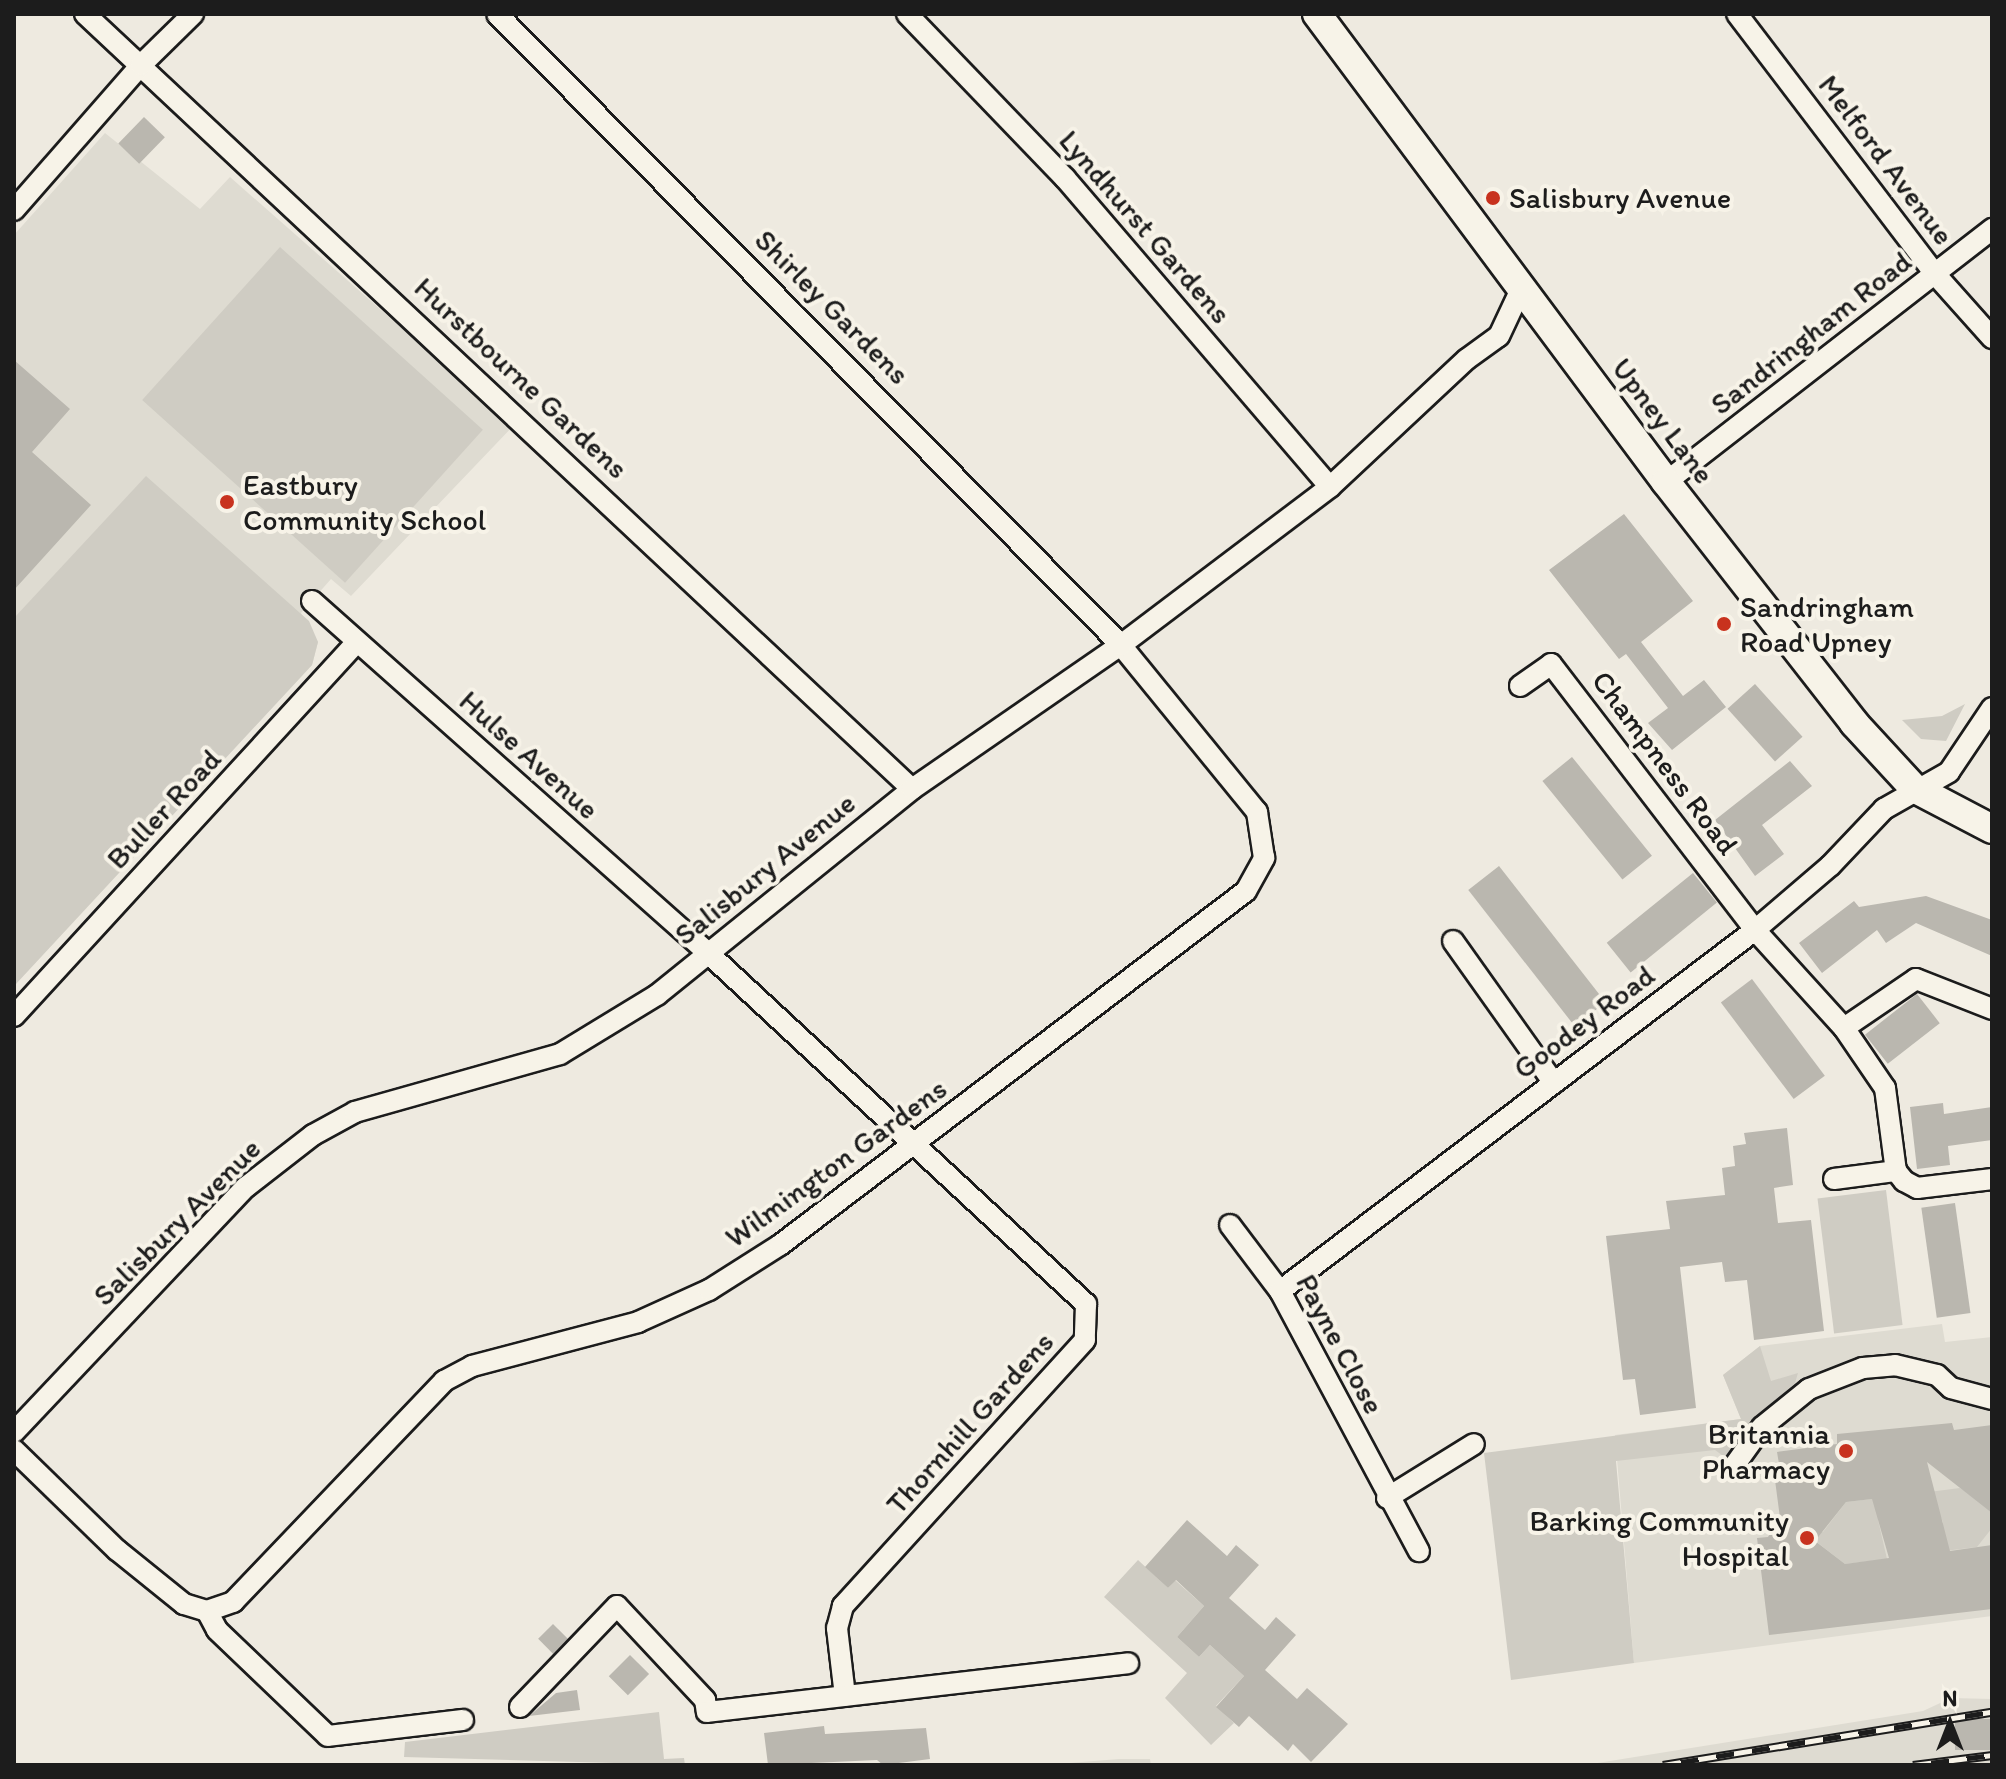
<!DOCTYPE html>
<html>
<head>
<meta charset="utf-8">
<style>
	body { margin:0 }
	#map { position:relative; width:2006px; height:1779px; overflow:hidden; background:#eeeae0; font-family:Itim,sans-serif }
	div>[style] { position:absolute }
	.built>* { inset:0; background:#dedbd1 }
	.green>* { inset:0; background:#cfccc3; transform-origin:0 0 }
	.building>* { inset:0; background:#bab7af; transform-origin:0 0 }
	.roads { filter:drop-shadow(2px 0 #1c1c1c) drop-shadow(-2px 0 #1c1c1c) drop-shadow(0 2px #1c1c1c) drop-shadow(0 -2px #1c1c1c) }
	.street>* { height:20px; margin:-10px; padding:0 10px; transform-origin:10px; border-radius:10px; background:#f7f3e8 }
	.secondary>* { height:28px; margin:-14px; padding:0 14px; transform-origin:14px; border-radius:14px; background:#f7f3e8 }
	.rail>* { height:9px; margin-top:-4.5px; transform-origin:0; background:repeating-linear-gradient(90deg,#f7f3e8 0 18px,#1c1c1c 0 36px); box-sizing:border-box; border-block:2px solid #1c1c1c }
	.dots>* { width:22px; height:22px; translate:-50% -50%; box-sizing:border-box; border:4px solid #f7f3e8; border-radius:50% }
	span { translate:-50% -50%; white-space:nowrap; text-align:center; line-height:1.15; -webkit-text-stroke:8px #f7f3e8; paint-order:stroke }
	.street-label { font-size:30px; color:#1c1c1c }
	.poi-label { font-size:30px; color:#1c1c1c }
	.left { translate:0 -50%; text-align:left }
	.right { translate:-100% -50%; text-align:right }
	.frame { position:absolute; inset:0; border:16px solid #1c1c1c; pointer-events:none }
	.north { position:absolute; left:1910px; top:1683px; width:80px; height:80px; -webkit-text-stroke:6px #f7f3e8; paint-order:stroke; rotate:0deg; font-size:22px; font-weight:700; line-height:32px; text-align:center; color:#1c1c1c }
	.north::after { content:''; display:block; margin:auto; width:28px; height:36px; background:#1c1c1c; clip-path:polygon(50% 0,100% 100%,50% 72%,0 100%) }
</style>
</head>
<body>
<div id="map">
	<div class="built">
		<div style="clip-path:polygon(105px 133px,200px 209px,230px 177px,513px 426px,351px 596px,331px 579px,301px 613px,318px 642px,312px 665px,14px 986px,14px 235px)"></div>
		<div style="clip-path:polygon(1942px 1324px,1945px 1342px,1992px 1337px,1992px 1616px,1634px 1663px,1615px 1435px,1741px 1419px,1723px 1375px,1760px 1346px)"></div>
		<div style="clip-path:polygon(1951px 1698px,1992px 1699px,1992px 1765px,1585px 1765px,1923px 1711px)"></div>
		<div style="clip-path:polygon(1150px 1759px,1151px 1765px,1057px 1764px,1119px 1759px)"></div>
	</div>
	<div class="green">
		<div style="left:280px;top:247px;width:273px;height:206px;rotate:42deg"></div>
		<div style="clip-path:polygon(146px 476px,309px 621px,318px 642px,312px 665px,14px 986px,14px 618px)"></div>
		<div style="clip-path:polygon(1965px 704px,1946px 741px,1921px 739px,1902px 720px,1942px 716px)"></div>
		<div style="left:1886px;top:1190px;width:136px;height:69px;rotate:83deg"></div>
		<div style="clip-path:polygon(1760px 1346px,1771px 1381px,1798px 1373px,1795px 1383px,1746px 1426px,1726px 1458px,1715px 1450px,1616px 1461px,1634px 1663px,1511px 1680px,1484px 1453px,1741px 1419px,1723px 1375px)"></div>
		<div style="clip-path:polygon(1960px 1488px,1992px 1509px,1992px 1528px,1977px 1547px,1936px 1552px,1943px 1522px,1929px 1492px)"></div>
		<div style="clip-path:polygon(1880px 1498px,1878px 1520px,1887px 1559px,1845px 1564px,1818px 1543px,1816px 1532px,1823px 1532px,1846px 1502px)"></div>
		<div style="clip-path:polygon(1138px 1560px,1168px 1588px,1175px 1580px,1204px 1606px,1177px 1637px,1199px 1657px,1210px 1645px,1244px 1676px,1216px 1706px,1234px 1723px,1211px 1745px,1165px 1698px,1187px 1673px,1104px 1597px)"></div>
		<div style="clip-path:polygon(659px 1712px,664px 1759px,684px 1758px,685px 1765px,404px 1757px,405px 1742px)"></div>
	</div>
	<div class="building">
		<div style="left:144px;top:117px;width:29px;height:37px;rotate:44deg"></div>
		<div style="clip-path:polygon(14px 360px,70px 409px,32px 452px,91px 505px,14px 590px)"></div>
		<div style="clip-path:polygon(1624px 514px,1693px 601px,1641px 642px,1683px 696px,1704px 680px,1726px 707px,1672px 750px,1648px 723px,1668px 708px,1626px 654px,1619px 659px,1549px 570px)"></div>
		<div style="left:1755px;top:684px;width:71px;height:37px;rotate:48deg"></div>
		<div style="left:1572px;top:757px;width:127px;height:38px;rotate:51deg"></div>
		<div style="clip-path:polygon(1790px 761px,1812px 786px,1762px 825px,1784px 854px,1755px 876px,1715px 820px)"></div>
		<div style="left:1499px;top:866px;width:173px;height:39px;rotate:52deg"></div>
		<div style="left:1693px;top:873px;width:38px;height:111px;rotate:51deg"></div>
		<div style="clip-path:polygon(1926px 896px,1992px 920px,1992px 956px,1916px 923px,1886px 943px,1877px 930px,1822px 973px,1799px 943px,1854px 901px,1859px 907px)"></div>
		<div style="left:1752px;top:979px;width:121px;height:39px;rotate:53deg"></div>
		<div style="left:1917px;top:994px;width:37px;height:66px;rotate:52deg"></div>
		<div style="clip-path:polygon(1943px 1103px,1944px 1114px,1992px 1107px,1992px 1140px,1948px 1146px,1950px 1165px,1917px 1169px,1910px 1107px)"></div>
		<div style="clip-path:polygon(1787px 1128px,1793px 1185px,1774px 1188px,1778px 1223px,1811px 1220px,1824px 1331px,1754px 1340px,1747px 1280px,1725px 1282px,1722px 1262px,1680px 1267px,1696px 1408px,1640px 1415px,1635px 1379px,1623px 1380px,1606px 1236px,1670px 1229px,1666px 1201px,1725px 1195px,1722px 1168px,1735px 1166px,1733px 1146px,1746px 1144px,1744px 1133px)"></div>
		<div style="left:1955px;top:1203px;width:111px;height:34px;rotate:82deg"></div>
		<div style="clip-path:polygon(evenodd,1952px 1423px,1954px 1430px,1992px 1425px,1992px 1513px,1927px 1462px,1950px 1551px,1992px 1545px,1992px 1609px,1769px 1635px,1757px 1538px,1768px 1537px,1780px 1518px,1773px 1465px,1779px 1464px,1777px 1452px,1837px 1444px,1837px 1434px,1952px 1423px,1872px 1499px,1889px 1558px,1845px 1564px,1815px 1541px,1846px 1502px,1872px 1499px)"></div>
		<div style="clip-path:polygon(1187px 1520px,1227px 1556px,1236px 1545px,1259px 1565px,1229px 1598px,1265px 1630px,1276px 1617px,1296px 1635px,1265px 1670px,1297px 1699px,1307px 1688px,1348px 1724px,1311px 1762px,1293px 1744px,1288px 1751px,1249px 1716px,1239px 1727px,1216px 1707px,1244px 1676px,1210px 1645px,1199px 1657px,1177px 1637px,1204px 1606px,1176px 1580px,1168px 1588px,1145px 1567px)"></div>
		<div style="left:553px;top:1624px;width:21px;height:21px;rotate:45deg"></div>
		<div style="left:630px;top:1655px;width:27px;height:30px;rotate:45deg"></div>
		<div style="clip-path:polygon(577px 1690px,580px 1710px,529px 1716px,556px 1693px)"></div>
		<div style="left:1992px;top:1719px;width:31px;height:37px;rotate:90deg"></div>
		<div style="clip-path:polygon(824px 1726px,825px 1734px,926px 1728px,930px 1759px,883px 1765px,877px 1760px,768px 1765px,764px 1733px)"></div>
	</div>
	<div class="roads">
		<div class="street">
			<div style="left:85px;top:14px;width:1133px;rotate:43.14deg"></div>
			<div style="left:907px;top:14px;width:228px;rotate:46.1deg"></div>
			<div style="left:1065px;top:178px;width:407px;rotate:49.4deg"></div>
			<div style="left:1737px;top:14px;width:327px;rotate:52.7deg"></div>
			<div style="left:1935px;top:274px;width:86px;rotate:48.3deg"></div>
			<div style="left:14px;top:210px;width:193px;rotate:-48.8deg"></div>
			<div style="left:141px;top:65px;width:73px;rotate:-44.4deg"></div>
			<div style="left:1666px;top:482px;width:413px;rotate:-37.8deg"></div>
			<div style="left:312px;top:601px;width:530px;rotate:41.63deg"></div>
			<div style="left:708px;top:953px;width:516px;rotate:42.88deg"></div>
			<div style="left:1086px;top:1304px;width:36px;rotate:92deg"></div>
			<div style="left:1085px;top:1340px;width:360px;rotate:132.3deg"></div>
			<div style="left:843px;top:1606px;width:23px;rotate:105deg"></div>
			<div style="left:837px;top:1628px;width:68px;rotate:83.3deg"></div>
			<div style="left:1520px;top:686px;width:38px;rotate:-35deg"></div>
			<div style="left:1551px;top:664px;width:335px;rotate:52.5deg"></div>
			<div style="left:1755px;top:930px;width:132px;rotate:47.8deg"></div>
			<div style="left:1844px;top:1028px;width:73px;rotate:55.7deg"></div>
			<div style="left:1885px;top:1088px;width:84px;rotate:82.5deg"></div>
			<div style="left:1896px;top:1171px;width:13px;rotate:51deg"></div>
			<div style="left:1904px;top:1181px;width:15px;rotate:28deg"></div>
			<div style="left:1917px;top:1188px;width:76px;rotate:-6.8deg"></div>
			<div style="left:1453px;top:941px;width:174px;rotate:54.6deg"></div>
			<div style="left:14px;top:1016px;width:507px;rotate:-47.48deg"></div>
			<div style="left:1844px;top:1028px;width:87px;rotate:-34.2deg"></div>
			<div style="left:1916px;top:979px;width:82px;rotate:21.5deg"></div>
			<div style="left:1834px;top:1179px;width:63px;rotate:-7.4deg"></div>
			<div style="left:1230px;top:1225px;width:83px;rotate:52.9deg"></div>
			<div style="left:1280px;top:1291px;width:295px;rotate:61.9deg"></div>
			<div style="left:1280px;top:1291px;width:597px;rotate:-37.23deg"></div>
			<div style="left:1755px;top:930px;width:99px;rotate:-40.5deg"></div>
			<div style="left:1830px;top:866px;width:79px;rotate:-46.5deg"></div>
			<div style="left:1884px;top:809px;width:75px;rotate:-29.6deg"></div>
			<div style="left:1949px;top:772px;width:77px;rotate:-56.1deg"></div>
			<div style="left:14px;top:1432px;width:337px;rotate:-46.6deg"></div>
			<div style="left:246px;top:1187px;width:85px;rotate:-37.8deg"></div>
			<div style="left:313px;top:1135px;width:48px;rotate:-28.7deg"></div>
			<div style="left:355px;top:1112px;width:213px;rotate:-15.8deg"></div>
			<div style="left:560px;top:1054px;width:114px;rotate:-31.3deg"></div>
			<div style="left:657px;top:995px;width:328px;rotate:-38.9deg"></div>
			<div style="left:912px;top:789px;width:254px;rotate:-34.6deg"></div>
			<div style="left:1121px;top:645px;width:262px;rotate:-37.1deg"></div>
			<div style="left:1330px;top:487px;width:187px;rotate:-43.1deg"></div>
			<div style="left:1467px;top:359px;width:39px;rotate:-36deg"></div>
			<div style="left:1499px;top:336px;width:52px;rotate:-64.9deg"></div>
			<div style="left:14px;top:1450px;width:144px;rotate:44.2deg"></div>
			<div style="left:117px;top:1550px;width:86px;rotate:38.9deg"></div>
			<div style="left:184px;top:1604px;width:24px;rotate:17deg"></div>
			<div style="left:207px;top:1611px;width:28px;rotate:-19deg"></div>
			<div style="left:233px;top:1602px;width:306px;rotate:-46.3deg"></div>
			<div style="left:444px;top:1381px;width:32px;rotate:-28deg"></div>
			<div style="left:472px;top:1366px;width:172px;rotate:-14.8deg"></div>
			<div style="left:638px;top:1322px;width:78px;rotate:-24.3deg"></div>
			<div style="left:709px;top:1290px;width:84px;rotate:-32.4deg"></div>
			<div style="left:780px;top:1245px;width:585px;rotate:-37.22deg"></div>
			<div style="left:1246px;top:891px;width:38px;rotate:-61deg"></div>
			<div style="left:1264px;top:858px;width:47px;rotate:-98.7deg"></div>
			<div style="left:1257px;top:812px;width:215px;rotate:-129.2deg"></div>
			<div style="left:1121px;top:645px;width:887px;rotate:-134.68deg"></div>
			<div style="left:1734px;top:1466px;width:48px;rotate:-54.3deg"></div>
			<div style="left:1762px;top:1427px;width:60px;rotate:-39deg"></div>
			<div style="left:1809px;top:1389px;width:58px;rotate:-21.3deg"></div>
			<div style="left:1863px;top:1368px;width:32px;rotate:-5deg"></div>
			<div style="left:1895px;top:1365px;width:43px;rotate:13.4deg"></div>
			<div style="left:1937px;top:1375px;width:19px;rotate:43deg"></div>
			<div style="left:1951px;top:1388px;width:42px;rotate:15deg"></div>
			<div style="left:1387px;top:1498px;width:102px;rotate:-31.8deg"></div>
			<div style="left:207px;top:1611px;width:21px;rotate:62deg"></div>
			<div style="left:217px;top:1630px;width:153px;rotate:43.7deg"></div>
			<div style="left:328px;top:1736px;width:136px;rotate:-6.8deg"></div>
			<div style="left:520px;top:1707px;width:140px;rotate:-46.2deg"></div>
			<div style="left:617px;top:1606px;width:129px;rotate:46.9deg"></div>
			<div style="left:705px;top:1700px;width:12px;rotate:81deg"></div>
			<div style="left:707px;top:1712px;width:424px;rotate:-6.6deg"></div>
		</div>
		<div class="secondary">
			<div style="left:1317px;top:14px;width:584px;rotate:53.29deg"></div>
			<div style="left:1666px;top:482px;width:306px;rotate:52deg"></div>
			<div style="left:1854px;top:723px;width:88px;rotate:47.3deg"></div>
			<div style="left:1914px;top:788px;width:88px;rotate:27.7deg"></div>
		</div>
	</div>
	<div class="rail">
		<div style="left:1663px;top:1765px;width:333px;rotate:-9.2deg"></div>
		<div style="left:1913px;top:1765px;width:80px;rotate:-7.2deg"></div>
	</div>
	<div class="dots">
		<div style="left:1493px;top:198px;background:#c8321e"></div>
		<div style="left:227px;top:502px;background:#c8321e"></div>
		<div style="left:1724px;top:624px;background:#c8321e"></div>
		<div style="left:1846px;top:1451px;background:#c8321e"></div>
		<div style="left:1807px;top:1538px;background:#c8321e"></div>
	</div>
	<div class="street-label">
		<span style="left:1886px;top:160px;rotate:53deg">Melford Avenue</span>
		<span style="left:1145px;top:227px;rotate:49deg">Lyndhurst Gardens</span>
		<span style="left:832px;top:307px;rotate:45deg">Shirley Gardens</span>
		<span style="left:1811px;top:333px;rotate:-38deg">Sandringham Road</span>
		<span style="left:521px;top:378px;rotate:43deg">Hurstbourne Gardens</span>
		<span style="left:1663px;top:421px;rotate:53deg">Upney Lane</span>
		<span style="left:529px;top:755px;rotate:42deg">Hulse Avenue</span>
		<span style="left:1665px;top:763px;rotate:53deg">Champness Road</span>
		<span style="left:164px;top:809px;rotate:-47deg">Buller Road</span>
		<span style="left:765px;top:869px;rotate:-39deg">Salisbury Avenue</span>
		<span style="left:1584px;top:1022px;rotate:-37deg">Goodey Road</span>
		<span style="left:836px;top:1163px;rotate:-36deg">Wilmington Gardens</span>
		<span style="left:177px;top:1222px;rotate:-45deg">Salisbury Avenue</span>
		<span style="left:1340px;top:1344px;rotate:62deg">Payne Close</span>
		<span style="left:970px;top:1423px;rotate:-48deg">Thornhill Gardens</span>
	</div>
	<div class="poi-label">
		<span class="left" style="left:1509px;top:198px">Salisbury Avenue</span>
		<span class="left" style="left:243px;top:502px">Eastbury<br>Community School</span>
		<span class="left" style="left:1740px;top:624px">Sandringham<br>Road Upney</span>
		<span class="right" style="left:1830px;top:1451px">Britannia<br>Pharmacy</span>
		<span class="right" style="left:1789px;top:1538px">Barking Community<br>Hospital</span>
	</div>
	<div class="frame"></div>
	<div class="north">N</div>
</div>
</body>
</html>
